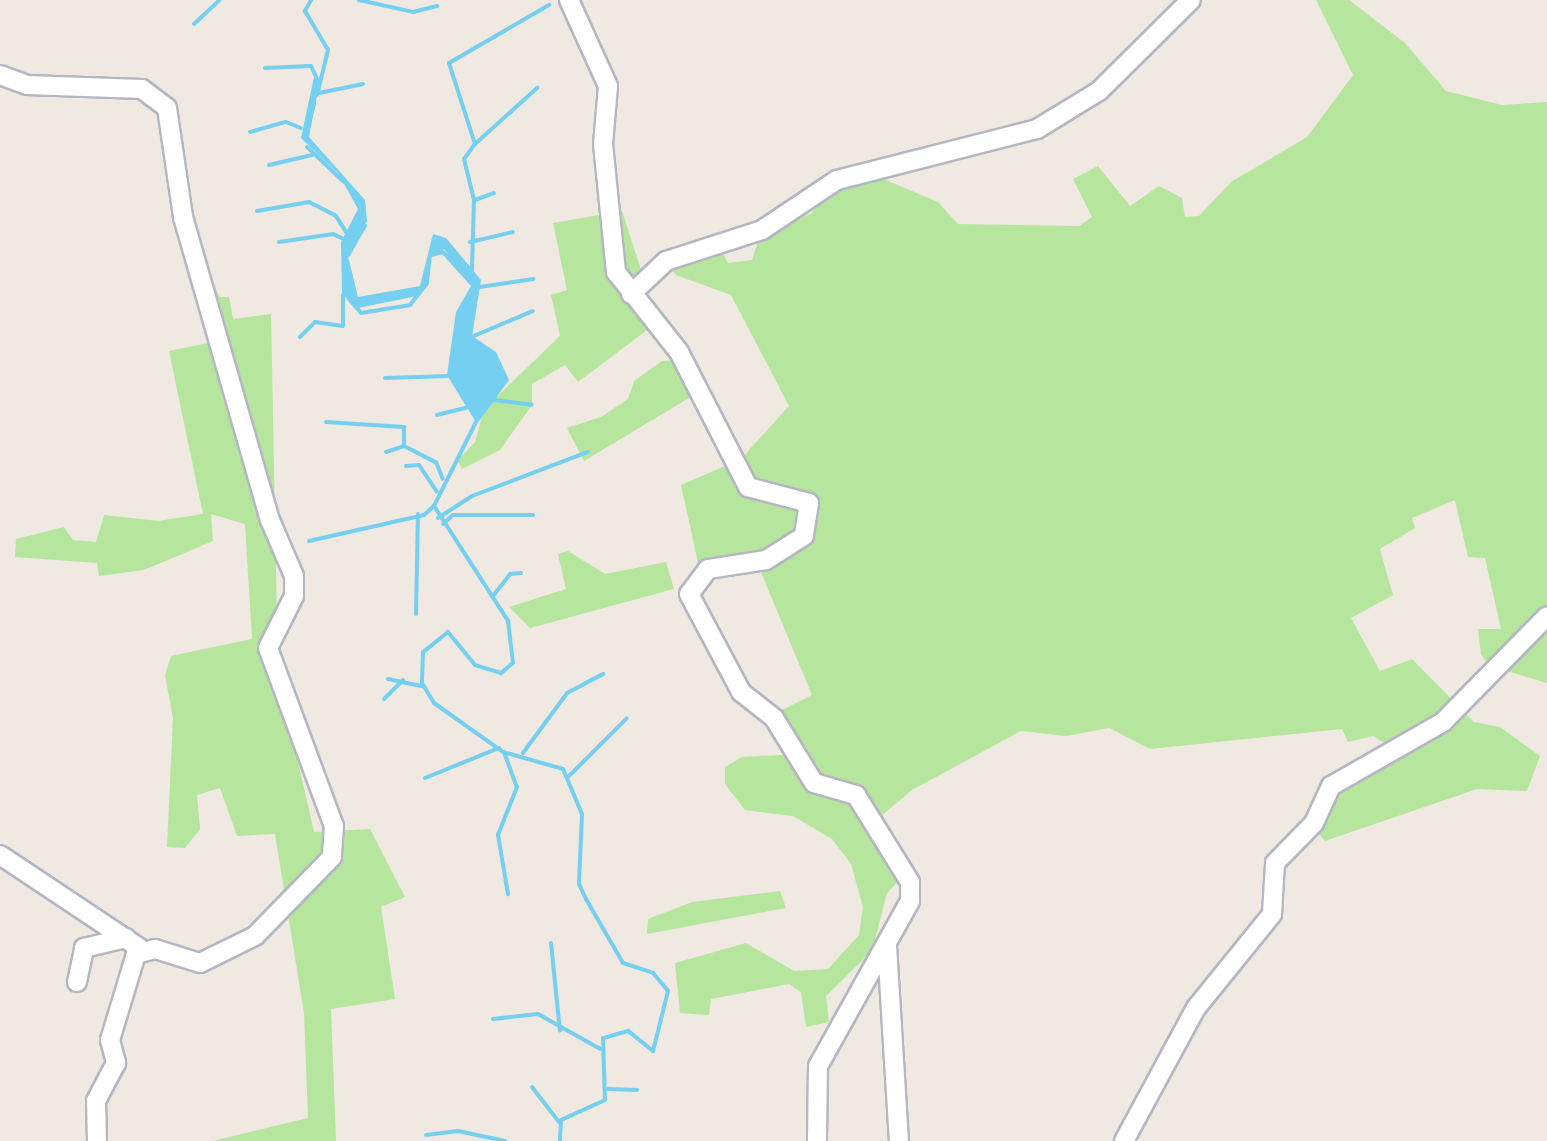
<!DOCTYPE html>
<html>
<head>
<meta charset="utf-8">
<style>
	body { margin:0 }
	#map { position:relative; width:1547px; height:1141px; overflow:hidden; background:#efe9e1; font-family:Cabin,sans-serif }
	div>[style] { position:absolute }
	.green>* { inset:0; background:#b6e59e }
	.water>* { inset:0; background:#75cff0 }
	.stream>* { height:4px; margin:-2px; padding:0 2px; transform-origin:2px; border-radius:2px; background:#75cff0 }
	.roads { filter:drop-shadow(2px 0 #b4b7c1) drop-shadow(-2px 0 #b4b7c1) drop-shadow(0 2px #b4b7c1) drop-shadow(0 -2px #b4b7c1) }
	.minor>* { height:18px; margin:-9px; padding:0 9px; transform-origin:9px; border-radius:9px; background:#fff }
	span { translate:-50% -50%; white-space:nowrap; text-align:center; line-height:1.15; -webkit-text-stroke:8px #fff; paint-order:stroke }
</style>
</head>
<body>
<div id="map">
	<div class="green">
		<div style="clip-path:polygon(1316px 0,1349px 0,1405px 43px,1446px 91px,1502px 105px,1547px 102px,1547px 683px,1490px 666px,1481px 654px,1478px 629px,1501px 629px,1485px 558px,1468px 557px,1455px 500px,1412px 518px,1415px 528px,1380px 549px,1393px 595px,1351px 618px,1380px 671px,1412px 659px,1474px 722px,1500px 727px,1540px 756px,1527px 791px,1477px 789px,1325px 841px,1310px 823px,1319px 802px,1391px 747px,1373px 736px,1348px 742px,1342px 729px,1150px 749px,1109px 728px,1066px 736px,1021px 731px,912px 790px,874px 822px,905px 874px,887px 893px,872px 951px,826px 996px,829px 1022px,806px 1027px,801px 992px,789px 984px,711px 999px,709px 1015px,680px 1013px,675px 963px,746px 943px,794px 971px,828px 969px,859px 935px,863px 907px,851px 864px,832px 839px,793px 816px,745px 810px,725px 784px,725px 767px,742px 757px,799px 754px,772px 715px,812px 695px,758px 565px,699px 567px,681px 485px,741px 459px,789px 406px,731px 295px,676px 275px,666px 262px,717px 242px,728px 263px,752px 260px,762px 230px,811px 214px,837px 180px,876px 176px,938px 202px,958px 224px,1079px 226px,1092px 217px,1073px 179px,1098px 166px,1130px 206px,1159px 186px,1182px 198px,1185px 217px,1199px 216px,1231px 182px,1307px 137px,1353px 75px)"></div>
		<div style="clip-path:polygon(622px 211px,642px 273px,619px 279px,655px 324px,578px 382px,565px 365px,532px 384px,532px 405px,500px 450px,462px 469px,458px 460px,475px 442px,484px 409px,560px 336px,551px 295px,567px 290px,553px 223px)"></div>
		<div style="clip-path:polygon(214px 284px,219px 297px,229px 297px,233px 319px,271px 314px,277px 621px,268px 631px,314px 832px,370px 829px,405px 897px,381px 907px,395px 999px,331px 1009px,336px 1141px,213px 1141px,308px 1118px,304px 1013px,275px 834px,237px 836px,220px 788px,197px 795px,200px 829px,185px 848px,167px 847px,173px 718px,165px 675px,171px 656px,252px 639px,245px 524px,211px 514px,213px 541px,144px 570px,99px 576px,97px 563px,15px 557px,16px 539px,64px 527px,73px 540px,96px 542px,104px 515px,158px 521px,203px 514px,169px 351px,213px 342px,200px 287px)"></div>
		<div style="clip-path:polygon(680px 360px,694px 395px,584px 461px,567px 428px,601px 417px,628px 399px,634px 381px,662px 361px)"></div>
		<div style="clip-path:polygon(568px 551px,605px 574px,666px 562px,674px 589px,530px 628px,509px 607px,566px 589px,558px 554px)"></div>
		<div style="clip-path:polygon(780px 891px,786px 908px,647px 934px,648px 919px,692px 902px)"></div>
	</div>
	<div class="water">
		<div style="clip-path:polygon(314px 77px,320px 80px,309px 137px,365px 200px,367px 221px,348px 256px,358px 297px,420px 286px,433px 234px,446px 238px,481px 280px,472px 336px,496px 352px,509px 380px,477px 424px,447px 375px,456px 312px,471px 286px,444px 249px,432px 254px,429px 282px,417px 296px,358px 308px,342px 294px,341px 242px,358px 209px,338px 173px,301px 138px)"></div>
	</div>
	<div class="stream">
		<div style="left:311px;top:0;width:13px;rotate:119deg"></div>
		<div style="left:305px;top:11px;width:45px;rotate:59.5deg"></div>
		<div style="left:328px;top:50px;width:46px;rotate:103.7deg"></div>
		<div style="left:359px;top:0;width:55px;rotate:12.5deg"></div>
		<div style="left:413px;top:12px;width:25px;rotate:-14deg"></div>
		<div style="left:194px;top:24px;width:35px;rotate:-43deg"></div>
		<div style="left:265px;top:68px;width:46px;rotate:-2.5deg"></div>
		<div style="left:311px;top:66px;width:14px;rotate:65deg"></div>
		<div style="left:319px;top:93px;width:45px;rotate:-11.6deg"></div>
		<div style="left:308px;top:124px;width:21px;rotate:-73deg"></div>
		<div style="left:250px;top:132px;width:37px;rotate:-16deg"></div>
		<div style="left:286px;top:122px;width:16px;rotate:22deg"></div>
		<div style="left:475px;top:144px;width:84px;rotate:-42.1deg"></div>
		<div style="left:307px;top:147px;width:51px;rotate:43.4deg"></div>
		<div style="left:269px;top:165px;width:44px;rotate:-13.1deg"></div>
		<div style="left:475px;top:200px;width:20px;rotate:-20deg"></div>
		<div style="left:257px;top:211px;width:53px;rotate:-9.8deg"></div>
		<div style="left:309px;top:202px;width:30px;rotate:27deg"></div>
		<div style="left:336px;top:216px;width:22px;rotate:58deg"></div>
		<div style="left:279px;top:242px;width:55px;rotate:-8.4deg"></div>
		<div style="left:333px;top:234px;width:14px;rotate:25deg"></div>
		<div style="left:470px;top:242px;width:44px;rotate:-13.1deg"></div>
		<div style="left:348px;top:255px;width:34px;rotate:-60deg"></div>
		<div style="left:431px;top:255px;width:12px;rotate:-14deg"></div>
		<div style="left:443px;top:252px;width:42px;rotate:47.9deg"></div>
		<div style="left:472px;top:270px;width:70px;rotate:-88.4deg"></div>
		<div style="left:474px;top:200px;width:42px;rotate:-103.7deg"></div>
		<div style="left:464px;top:159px;width:19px;rotate:-54deg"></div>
		<div style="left:475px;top:144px;width:85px;rotate:-107.8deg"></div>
		<div style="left:449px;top:63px;width:116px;rotate:-30.1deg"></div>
		<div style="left:480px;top:287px;width:54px;rotate:-8.6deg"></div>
		<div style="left:349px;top:299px;width:18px;rotate:49deg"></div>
		<div style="left:361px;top:313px;width:50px;rotate:-9.3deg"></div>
		<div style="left:410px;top:305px;width:28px;rotate:-52deg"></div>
		<div style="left:300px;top:337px;width:21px;rotate:-45deg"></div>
		<div style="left:315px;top:322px;width:28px;rotate:8deg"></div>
		<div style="left:343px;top:326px;width:31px;rotate:-90deg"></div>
		<div style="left:469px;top:338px;width:69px;rotate:-22.9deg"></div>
		<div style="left:385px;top:378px;width:64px;rotate:-1.8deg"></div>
		<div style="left:493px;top:400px;width:39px;rotate:7deg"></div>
		<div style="left:437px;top:415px;width:30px;rotate:-14deg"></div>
		<div style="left:477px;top:420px;width:96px;rotate:116.6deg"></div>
		<div style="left:434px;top:506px;width:137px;rotate:57.2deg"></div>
		<div style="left:508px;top:621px;width:42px;rotate:83.2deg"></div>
		<div style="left:513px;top:663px;width:16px;rotate:140deg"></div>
		<div style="left:501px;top:673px;width:27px;rotate:-163deg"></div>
		<div style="left:475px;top:665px;width:43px;rotate:-129.3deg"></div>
		<div style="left:448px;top:632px;width:32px;rotate:141deg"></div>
		<div style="left:423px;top:652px;width:31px;rotate:92deg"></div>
		<div style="left:422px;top:683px;width:23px;rotate:59deg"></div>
		<div style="left:434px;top:703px;width:85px;rotate:35.4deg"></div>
		<div style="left:503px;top:752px;width:62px;rotate:15.8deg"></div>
		<div style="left:563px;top:769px;width:49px;rotate:67.1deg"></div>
		<div style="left:582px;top:814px;width:70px;rotate:92.5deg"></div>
		<div style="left:579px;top:884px;width:17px;rotate:65deg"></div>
		<div style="left:586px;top:899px;width:74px;rotate:60deg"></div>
		<div style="left:623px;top:963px;width:32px;rotate:18deg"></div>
		<div style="left:653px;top:973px;width:23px;rotate:50deg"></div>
		<div style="left:668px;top:991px;width:62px;rotate:104deg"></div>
		<div style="left:653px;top:1051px;width:32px;rotate:-141deg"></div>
		<div style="left:628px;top:1031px;width:26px;rotate:164deg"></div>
		<div style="left:603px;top:1038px;width:62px;rotate:88.2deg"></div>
		<div style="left:605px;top:1100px;width:48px;rotate:155.6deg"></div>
		<div style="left:561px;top:1120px;width:21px;rotate:93deg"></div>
		<div style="left:326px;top:422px;width:78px;rotate:3.7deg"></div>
		<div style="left:404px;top:427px;width:19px;rotate:90deg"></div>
		<div style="left:404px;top:446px;width:36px;rotate:27deg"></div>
		<div style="left:436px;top:462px;width:18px;rotate:68deg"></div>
		<div style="left:386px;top:452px;width:19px;rotate:-18deg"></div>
		<div style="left:406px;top:466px;width:13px;rotate:-4deg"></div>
		<div style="left:419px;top:465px;width:32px;rotate:56deg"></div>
		<div style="left:438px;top:518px;width:40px;rotate:-32.9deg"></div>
		<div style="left:472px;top:496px;width:124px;rotate:-20.8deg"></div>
		<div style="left:443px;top:524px;width:13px;rotate:-42deg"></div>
		<div style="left:453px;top:515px;width:80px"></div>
		<div style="left:309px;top:541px;width:118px;rotate:-12.7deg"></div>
		<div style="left:424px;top:515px;width:13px;rotate:-42deg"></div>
		<div style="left:493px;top:596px;width:28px;rotate:-52deg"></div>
		<div style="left:510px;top:574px;width:11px;rotate:-5deg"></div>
		<div style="left:416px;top:614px;width:100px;rotate:-88.9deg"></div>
		<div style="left:388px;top:679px;width:35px;rotate:12deg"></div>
		<div style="left:384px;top:699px;width:27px;rotate:-45deg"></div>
		<div style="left:504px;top:752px;width:37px;rotate:70deg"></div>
		<div style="left:517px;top:787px;width:52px;rotate:111.6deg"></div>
		<div style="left:498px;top:835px;width:60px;rotate:80.4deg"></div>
		<div style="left:523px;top:753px;width:74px;rotate:-53.7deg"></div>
		<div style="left:567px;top:693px;width:41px;rotate:-27.8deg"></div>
		<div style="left:568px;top:777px;width:83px;rotate:-45deg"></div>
		<div style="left:425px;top:778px;width:80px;rotate:-22.1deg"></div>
		<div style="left:551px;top:943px;width:88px;rotate:84.2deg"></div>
		<div style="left:493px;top:1019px;width:45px;rotate:-6.3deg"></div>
		<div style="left:538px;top:1014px;width:71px;rotate:29.4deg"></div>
		<div style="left:532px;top:1087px;width:44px;rotate:52.4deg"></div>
		<div style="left:608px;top:1089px;width:29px;rotate:2deg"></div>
		<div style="left:426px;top:1135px;width:32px;rotate:-7deg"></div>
		<div style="left:458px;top:1131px;width:48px;rotate:12deg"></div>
	</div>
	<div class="roads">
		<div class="minor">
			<div style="left:569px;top:0;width:94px;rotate:65.6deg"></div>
			<div style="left:608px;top:86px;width:58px;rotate:94.9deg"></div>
			<div style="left:603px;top:144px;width:129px;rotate:84.2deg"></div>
			<div style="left:616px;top:272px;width:102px;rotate:51.8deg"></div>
			<div style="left:679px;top:352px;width:152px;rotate:62.9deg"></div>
			<div style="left:748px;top:487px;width:63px;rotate:14.7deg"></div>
			<div style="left:809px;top:503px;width:33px;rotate:99deg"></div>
			<div style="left:804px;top:536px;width:45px;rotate:147.7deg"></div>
			<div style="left:766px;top:560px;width:59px;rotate:171.2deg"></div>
			<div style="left:708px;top:569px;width:31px;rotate:127deg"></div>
			<div style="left:689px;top:594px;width:111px;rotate:62deg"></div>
			<div style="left:741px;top:692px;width:42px;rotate:38.2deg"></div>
			<div style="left:774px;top:718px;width:76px;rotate:58.4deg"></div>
			<div style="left:814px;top:783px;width:44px;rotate:15.9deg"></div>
			<div style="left:856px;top:795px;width:102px;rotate:58.2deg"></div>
			<div style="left:910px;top:882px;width:19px;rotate:90deg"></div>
			<div style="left:910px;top:901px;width:189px;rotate:119.1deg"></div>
			<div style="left:818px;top:1066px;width:75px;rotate:90.8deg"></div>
			<div style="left:0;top:75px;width:29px;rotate:20deg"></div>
			<div style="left:27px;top:85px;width:115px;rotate:2deg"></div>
			<div style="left:142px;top:89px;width:31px;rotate:37deg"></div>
			<div style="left:167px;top:108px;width:110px;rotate:81.6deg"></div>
			<div style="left:183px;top:217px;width:315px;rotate:74deg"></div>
			<div style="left:270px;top:520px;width:61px;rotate:66.8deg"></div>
			<div style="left:294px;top:576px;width:20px;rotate:90deg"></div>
			<div style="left:294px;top:596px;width:58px;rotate:116.6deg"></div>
			<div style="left:268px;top:648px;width:190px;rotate:69.7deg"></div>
			<div style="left:334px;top:826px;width:31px;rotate:94deg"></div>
			<div style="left:332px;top:857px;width:110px;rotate:134.3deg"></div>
			<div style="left:255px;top:936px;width:61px;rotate:153.9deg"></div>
			<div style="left:200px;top:963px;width:47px;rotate:-162.7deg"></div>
			<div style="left:155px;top:949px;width:20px;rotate:165deg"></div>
			<div style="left:136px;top:954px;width:90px;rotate:106.8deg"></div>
			<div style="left:110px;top:1040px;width:24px;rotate:75deg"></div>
			<div style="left:116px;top:1063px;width:43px;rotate:117.8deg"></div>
			<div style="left:96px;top:1101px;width:40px;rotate:88.6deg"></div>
			<div style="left:631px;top:294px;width:48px;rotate:-43.3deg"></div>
			<div style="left:666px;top:261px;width:101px;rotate:-17.9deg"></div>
			<div style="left:762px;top:230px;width:90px;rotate:-33.7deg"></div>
			<div style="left:837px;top:180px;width:206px;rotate:-14.3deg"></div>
			<div style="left:1037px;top:129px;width:73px;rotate:-31.5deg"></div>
			<div style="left:1099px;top:91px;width:129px;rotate:-44.7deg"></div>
			<div style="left:0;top:855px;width:169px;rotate:33.7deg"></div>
			<div style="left:887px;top:946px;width:195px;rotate:86.5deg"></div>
			<div style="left:77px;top:982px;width:35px;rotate:-78deg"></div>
			<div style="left:84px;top:948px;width:43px;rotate:-13.4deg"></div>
			<div style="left:1124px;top:1141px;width:151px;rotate:-61.6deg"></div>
			<div style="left:1196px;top:1008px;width:121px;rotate:-51deg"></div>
			<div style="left:1272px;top:914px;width:51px;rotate:-86.6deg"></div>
			<div style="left:1275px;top:863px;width:56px;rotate:-45.7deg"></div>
			<div style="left:1314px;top:823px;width:41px;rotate:-65.3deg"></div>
			<div style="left:1331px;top:786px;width:129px;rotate:-29.7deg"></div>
			<div style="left:1443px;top:722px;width:148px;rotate:-45.5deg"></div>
		</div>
	</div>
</div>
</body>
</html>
